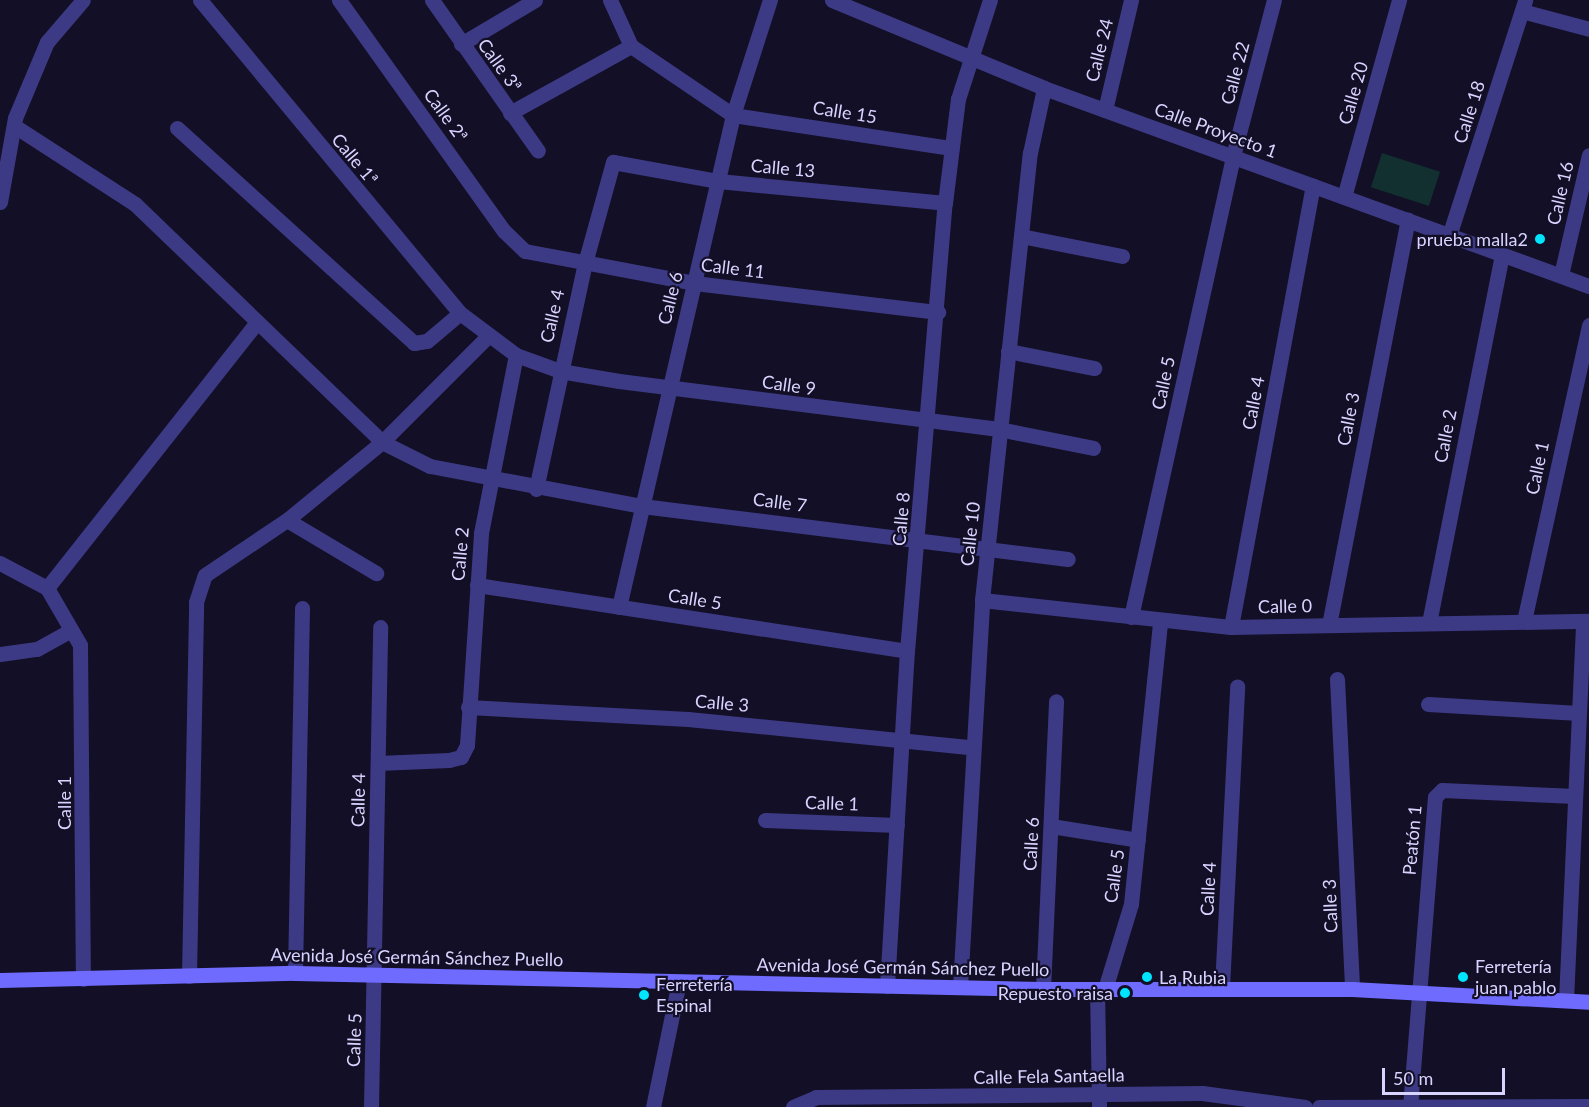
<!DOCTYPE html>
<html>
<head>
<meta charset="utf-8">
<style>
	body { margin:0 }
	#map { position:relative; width:1589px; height:1107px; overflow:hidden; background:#130f26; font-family:Lato,sans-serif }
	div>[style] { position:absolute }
	.green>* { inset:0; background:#12302f; transform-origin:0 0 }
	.minor>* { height:15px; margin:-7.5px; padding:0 7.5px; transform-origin:7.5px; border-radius:7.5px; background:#3d3a85 }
	.secondary>* { height:15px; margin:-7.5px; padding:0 7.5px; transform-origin:7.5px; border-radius:7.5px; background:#6f6bff }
	.dots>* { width:16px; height:16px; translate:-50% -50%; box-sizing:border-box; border:3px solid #130f26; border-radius:50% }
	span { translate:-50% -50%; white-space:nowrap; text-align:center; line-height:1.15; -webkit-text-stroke:4.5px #130f26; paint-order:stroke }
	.street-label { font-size:18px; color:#d9d4ff }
	.poi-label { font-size:18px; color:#d9d4ff }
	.right { translate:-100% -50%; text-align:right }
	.left { translate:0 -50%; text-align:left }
	.scale { position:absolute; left:1382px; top:1068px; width:123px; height:27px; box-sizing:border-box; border:3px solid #d9d4ff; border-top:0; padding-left:8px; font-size:18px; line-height:21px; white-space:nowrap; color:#d9d4ff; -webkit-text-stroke:4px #130f26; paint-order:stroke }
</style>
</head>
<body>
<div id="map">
	<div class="green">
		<div style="left:1382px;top:153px;width:61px;height:36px;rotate:18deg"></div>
	</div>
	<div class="minor">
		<div style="left:200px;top:0;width:407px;rotate:50.3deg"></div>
		<div style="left:460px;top:313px;width:70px;rotate:36.9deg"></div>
		<div style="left:516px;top:355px;width:47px;rotate:20deg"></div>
		<div style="left:560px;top:371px;width:60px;rotate:9.6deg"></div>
		<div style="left:619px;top:381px;width:383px;rotate:7.2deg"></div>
		<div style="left:999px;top:429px;width:96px;rotate:11.4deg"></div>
		<div style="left:339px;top:0;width:284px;rotate:54.5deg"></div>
		<div style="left:504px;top:231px;width:29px;rotate:44deg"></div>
		<div style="left:525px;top:251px;width:172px;rotate:10.7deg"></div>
		<div style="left:694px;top:283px;width:246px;rotate:6.8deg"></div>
		<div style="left:432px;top:0;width:184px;rotate:54.9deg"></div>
		<div style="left:610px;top:0;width:51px;rotate:65.5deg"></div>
		<div style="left:631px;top:46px;width:123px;rotate:34.1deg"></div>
		<div style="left:733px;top:115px;width:221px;rotate:8.6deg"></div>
		<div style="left:832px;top:0;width:230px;rotate:22.5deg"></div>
		<div style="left:1044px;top:88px;width:580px;rotate:19.97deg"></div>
		<div style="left:1522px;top:11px;width:69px;rotate:15deg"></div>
		<div style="left:461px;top:44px;width:86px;rotate:-30.7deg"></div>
		<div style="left:1105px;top:110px;width:113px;rotate:-76.7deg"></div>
		<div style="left:510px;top:113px;width:138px;rotate:-29deg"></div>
		<div style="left:16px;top:127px;width:142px;rotate:32.9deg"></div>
		<div style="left:135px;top:204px;width:343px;rotate:43.9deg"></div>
		<div style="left:382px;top:442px;width:54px;rotate:26.6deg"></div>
		<div style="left:430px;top:466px;width:216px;rotate:10.7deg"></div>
		<div style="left:642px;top:506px;width:429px;rotate:7.1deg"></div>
		<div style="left:177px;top:128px;width:320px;rotate:42.2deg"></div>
		<div style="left:414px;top:343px;width:13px;rotate:-9deg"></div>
		<div style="left:427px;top:341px;width:43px;rotate:-40.3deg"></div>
		<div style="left:1344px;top:197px;width:205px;rotate:-74.4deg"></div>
		<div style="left:0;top:202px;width:85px;rotate:-79.9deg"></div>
		<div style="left:15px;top:118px;width:82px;rotate:-67.2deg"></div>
		<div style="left:47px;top:42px;width:55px;rotate:-49.4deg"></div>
		<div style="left:1021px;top:236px;width:103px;rotate:11.2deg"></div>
		<div style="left:1449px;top:236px;width:248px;rotate:-72.1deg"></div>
		<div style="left:1561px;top:275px;width:123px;rotate:-76.9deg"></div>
		<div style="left:1008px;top:351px;width:88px;rotate:11.2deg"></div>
		<div style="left:536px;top:489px;width:231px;rotate:-77.8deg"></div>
		<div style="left:585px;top:263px;width:105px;rotate:-74.5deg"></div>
		<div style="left:613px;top:162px;width:107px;rotate:10.3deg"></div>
		<div style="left:718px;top:181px;width:228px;rotate:5.5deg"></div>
		<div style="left:287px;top:520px;width:104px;rotate:30.8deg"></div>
		<div style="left:0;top:563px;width:53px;rotate:28deg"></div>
		<div style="left:47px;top:588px;width:66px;rotate:59.9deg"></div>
		<div style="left:80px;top:645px;width:334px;rotate:89.5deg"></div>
		<div style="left:477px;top:585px;width:435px;rotate:8.7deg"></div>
		<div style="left:47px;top:588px;width:339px;rotate:-51.7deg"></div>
		<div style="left:982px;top:600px;width:250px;rotate:6.2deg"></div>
		<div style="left:1231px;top:627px;width:358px;rotate:-1deg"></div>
		<div style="left:619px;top:607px;width:505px;rotate:-76.95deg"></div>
		<div style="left:733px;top:115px;width:121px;rotate:-72.2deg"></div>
		<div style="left:1131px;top:617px;width:472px;rotate:-77.5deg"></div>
		<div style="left:1233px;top:156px;width:161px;rotate:-75.3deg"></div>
		<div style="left:1524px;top:621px;width:303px;rotate:-77.6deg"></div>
		<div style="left:1429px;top:623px;width:372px;rotate:-78.8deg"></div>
		<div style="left:1329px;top:625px;width:413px;rotate:-79deg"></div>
		<div style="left:1231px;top:627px;width:449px;rotate:-79.5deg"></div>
		<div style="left:0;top:654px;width:37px;rotate:-8deg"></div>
		<div style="left:37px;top:649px;width:35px;rotate:-29deg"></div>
		<div style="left:1337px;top:679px;width:310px;rotate:87.2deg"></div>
		<div style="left:1428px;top:704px;width:151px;rotate:3.4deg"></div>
		<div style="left:468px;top:707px;width:220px;rotate:3.1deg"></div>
		<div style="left:688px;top:719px;width:284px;rotate:5.7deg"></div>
		<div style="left:378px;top:763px;width:71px;rotate:-2.4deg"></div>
		<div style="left:449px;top:760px;width:12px;rotate:-14deg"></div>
		<div style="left:461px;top:757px;width:13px;rotate:-63deg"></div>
		<div style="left:467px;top:745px;width:212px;rotate:-86.2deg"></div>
		<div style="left:481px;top:533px;width:181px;rotate:-78.9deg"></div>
		<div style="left:765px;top:820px;width:132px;rotate:2.2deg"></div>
		<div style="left:1051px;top:826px;width:88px;rotate:9.1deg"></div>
		<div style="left:295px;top:973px;width:365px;rotate:-88.9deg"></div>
		<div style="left:189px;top:976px;width:374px;rotate:-88.9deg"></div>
		<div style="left:196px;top:602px;width:28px;rotate:-72deg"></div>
		<div style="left:205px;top:575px;width:99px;rotate:-33.9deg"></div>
		<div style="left:287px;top:520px;width:123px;rotate:-39.4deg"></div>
		<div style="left:382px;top:442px;width:150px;rotate:-45deg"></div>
		<div style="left:887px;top:986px;width:336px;rotate:-86.6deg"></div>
		<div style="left:907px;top:651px;width:450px;rotate:-85.2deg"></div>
		<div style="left:945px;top:203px;width:105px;rotate:-82.9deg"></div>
		<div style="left:958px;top:99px;width:104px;rotate:-72.1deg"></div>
		<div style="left:960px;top:987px;width:388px;rotate:-86.7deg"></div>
		<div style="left:982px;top:600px;width:450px;rotate:-83.9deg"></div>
		<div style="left:1030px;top:153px;width:66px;rotate:-77.8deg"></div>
		<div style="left:1222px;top:987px;width:301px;rotate:-87.1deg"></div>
		<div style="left:1043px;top:989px;width:288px;rotate:-87.4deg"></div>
		<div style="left:1097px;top:989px;width:118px;rotate:89deg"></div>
		<div style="left:1105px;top:989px;width:89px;rotate:-73deg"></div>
		<div style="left:1131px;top:904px;width:283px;rotate:-84.1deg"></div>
		<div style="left:1566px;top:1000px;width:379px;rotate:-87.4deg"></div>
		<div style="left:371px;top:1107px;width:480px;rotate:-88.9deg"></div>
		<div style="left:653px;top:1107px;width:128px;rotate:-78.3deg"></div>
		<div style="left:793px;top:1107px;width:25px;rotate:-23deg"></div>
		<div style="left:816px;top:1097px;width:386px;rotate:-0.6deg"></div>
		<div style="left:1202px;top:1093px;width:104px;rotate:7.7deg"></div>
		<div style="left:1319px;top:1107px;width:270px;rotate:-0.2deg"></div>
		<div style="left:1410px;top:1107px;width:311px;rotate:-85.4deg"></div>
		<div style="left:1435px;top:797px;width:10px;rotate:-45deg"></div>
		<div style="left:1442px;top:790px;width:133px;rotate:2.6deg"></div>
	</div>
	<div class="secondary">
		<div style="left:0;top:980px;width:295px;rotate:-1.4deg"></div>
		<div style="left:295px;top:973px;width:748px;rotate:1.23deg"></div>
		<div style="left:1043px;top:989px;width:309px"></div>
		<div style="left:1352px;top:989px;width:237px;rotate:3.1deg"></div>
	</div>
	<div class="dots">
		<div style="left:1540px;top:239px;background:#00e5ff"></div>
		<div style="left:1147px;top:977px;background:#00e5ff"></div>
		<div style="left:1463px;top:977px;background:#00e5ff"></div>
		<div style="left:1125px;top:993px;background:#00e5ff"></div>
		<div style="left:644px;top:995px;background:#00e5ff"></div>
	</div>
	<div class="street-label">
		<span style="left:1099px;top:50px;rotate:-76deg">Calle 24</span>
		<span style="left:500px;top:65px;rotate:54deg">Calle 3ª</span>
		<span style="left:1235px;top:73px;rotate:-75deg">Calle 22</span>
		<span style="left:1353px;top:93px;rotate:-74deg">Calle 20</span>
		<span style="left:845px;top:112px;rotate:9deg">Calle 15</span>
		<span style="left:1469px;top:112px;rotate:-72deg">Calle 18</span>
		<span style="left:446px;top:115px;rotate:54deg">Calle 2ª</span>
		<span style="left:1216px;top:130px;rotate:20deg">Calle Proyecto 1</span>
		<span style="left:355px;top:159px;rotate:50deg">Calle 1ª</span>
		<span style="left:783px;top:168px;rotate:5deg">Calle 13</span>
		<span style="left:1560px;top:193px;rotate:-77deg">Calle 16</span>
		<span style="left:733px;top:268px;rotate:7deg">Calle 11</span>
		<span style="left:670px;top:298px;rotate:-76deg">Calle 6</span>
		<span style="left:552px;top:316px;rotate:-77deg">Calle 4</span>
		<span style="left:1163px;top:383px;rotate:-78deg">Calle 5</span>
		<span style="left:789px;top:385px;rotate:8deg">Calle 9</span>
		<span style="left:1253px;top:403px;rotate:-79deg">Calle 4</span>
		<span style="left:1348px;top:419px;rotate:-79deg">Calle 3</span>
		<span style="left:1445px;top:436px;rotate:-79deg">Calle 2</span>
		<span style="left:1537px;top:468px;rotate:-78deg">Calle 1</span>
		<span style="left:780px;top:502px;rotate:7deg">Calle 7</span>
		<span style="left:901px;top:519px;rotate:-85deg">Calle 8</span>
		<span style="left:970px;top:534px;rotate:-84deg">Calle 10</span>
		<span style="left:460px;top:554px;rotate:-85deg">Calle 2</span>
		<span style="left:695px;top:599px;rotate:9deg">Calle 5</span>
		<span style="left:1285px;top:606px;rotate:-1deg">Calle 0</span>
		<span style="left:722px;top:703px;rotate:5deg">Calle 3</span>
		<span style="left:358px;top:800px;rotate:-89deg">Calle 4</span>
		<span style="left:64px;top:803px;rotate:-90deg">Calle 1</span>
		<span style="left:832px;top:803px;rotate:2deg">Calle 1</span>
		<span style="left:1412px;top:840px;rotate:-85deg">Peatón 1</span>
		<span style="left:1031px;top:844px;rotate:-87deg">Calle 6</span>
		<span style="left:1114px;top:876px;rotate:-82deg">Calle 5</span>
		<span style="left:1208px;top:889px;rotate:-87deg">Calle 4</span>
		<span style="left:1330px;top:906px;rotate:-92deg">Calle 3</span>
		<span style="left:417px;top:957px;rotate:1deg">Avenida José Germán Sánchez Puello</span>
		<span style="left:903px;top:967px;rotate:1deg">Avenida José Germán Sánchez Puello</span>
		<span style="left:354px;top:1040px;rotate:-88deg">Calle 5</span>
		<span style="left:1049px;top:1076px;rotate:-1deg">Calle Fela Santaella</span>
	</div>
	<div class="poi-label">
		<span class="right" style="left:1528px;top:239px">prueba malla2</span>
		<span class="left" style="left:1475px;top:977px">Ferretería<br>juan pablo</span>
		<span class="left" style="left:1159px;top:977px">La Rubia</span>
		<span class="left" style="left:656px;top:995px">Ferretería<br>Espinal</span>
		<span class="right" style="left:1113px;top:993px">Repuesto raisa</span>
	</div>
	<div class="scale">50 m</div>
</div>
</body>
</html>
